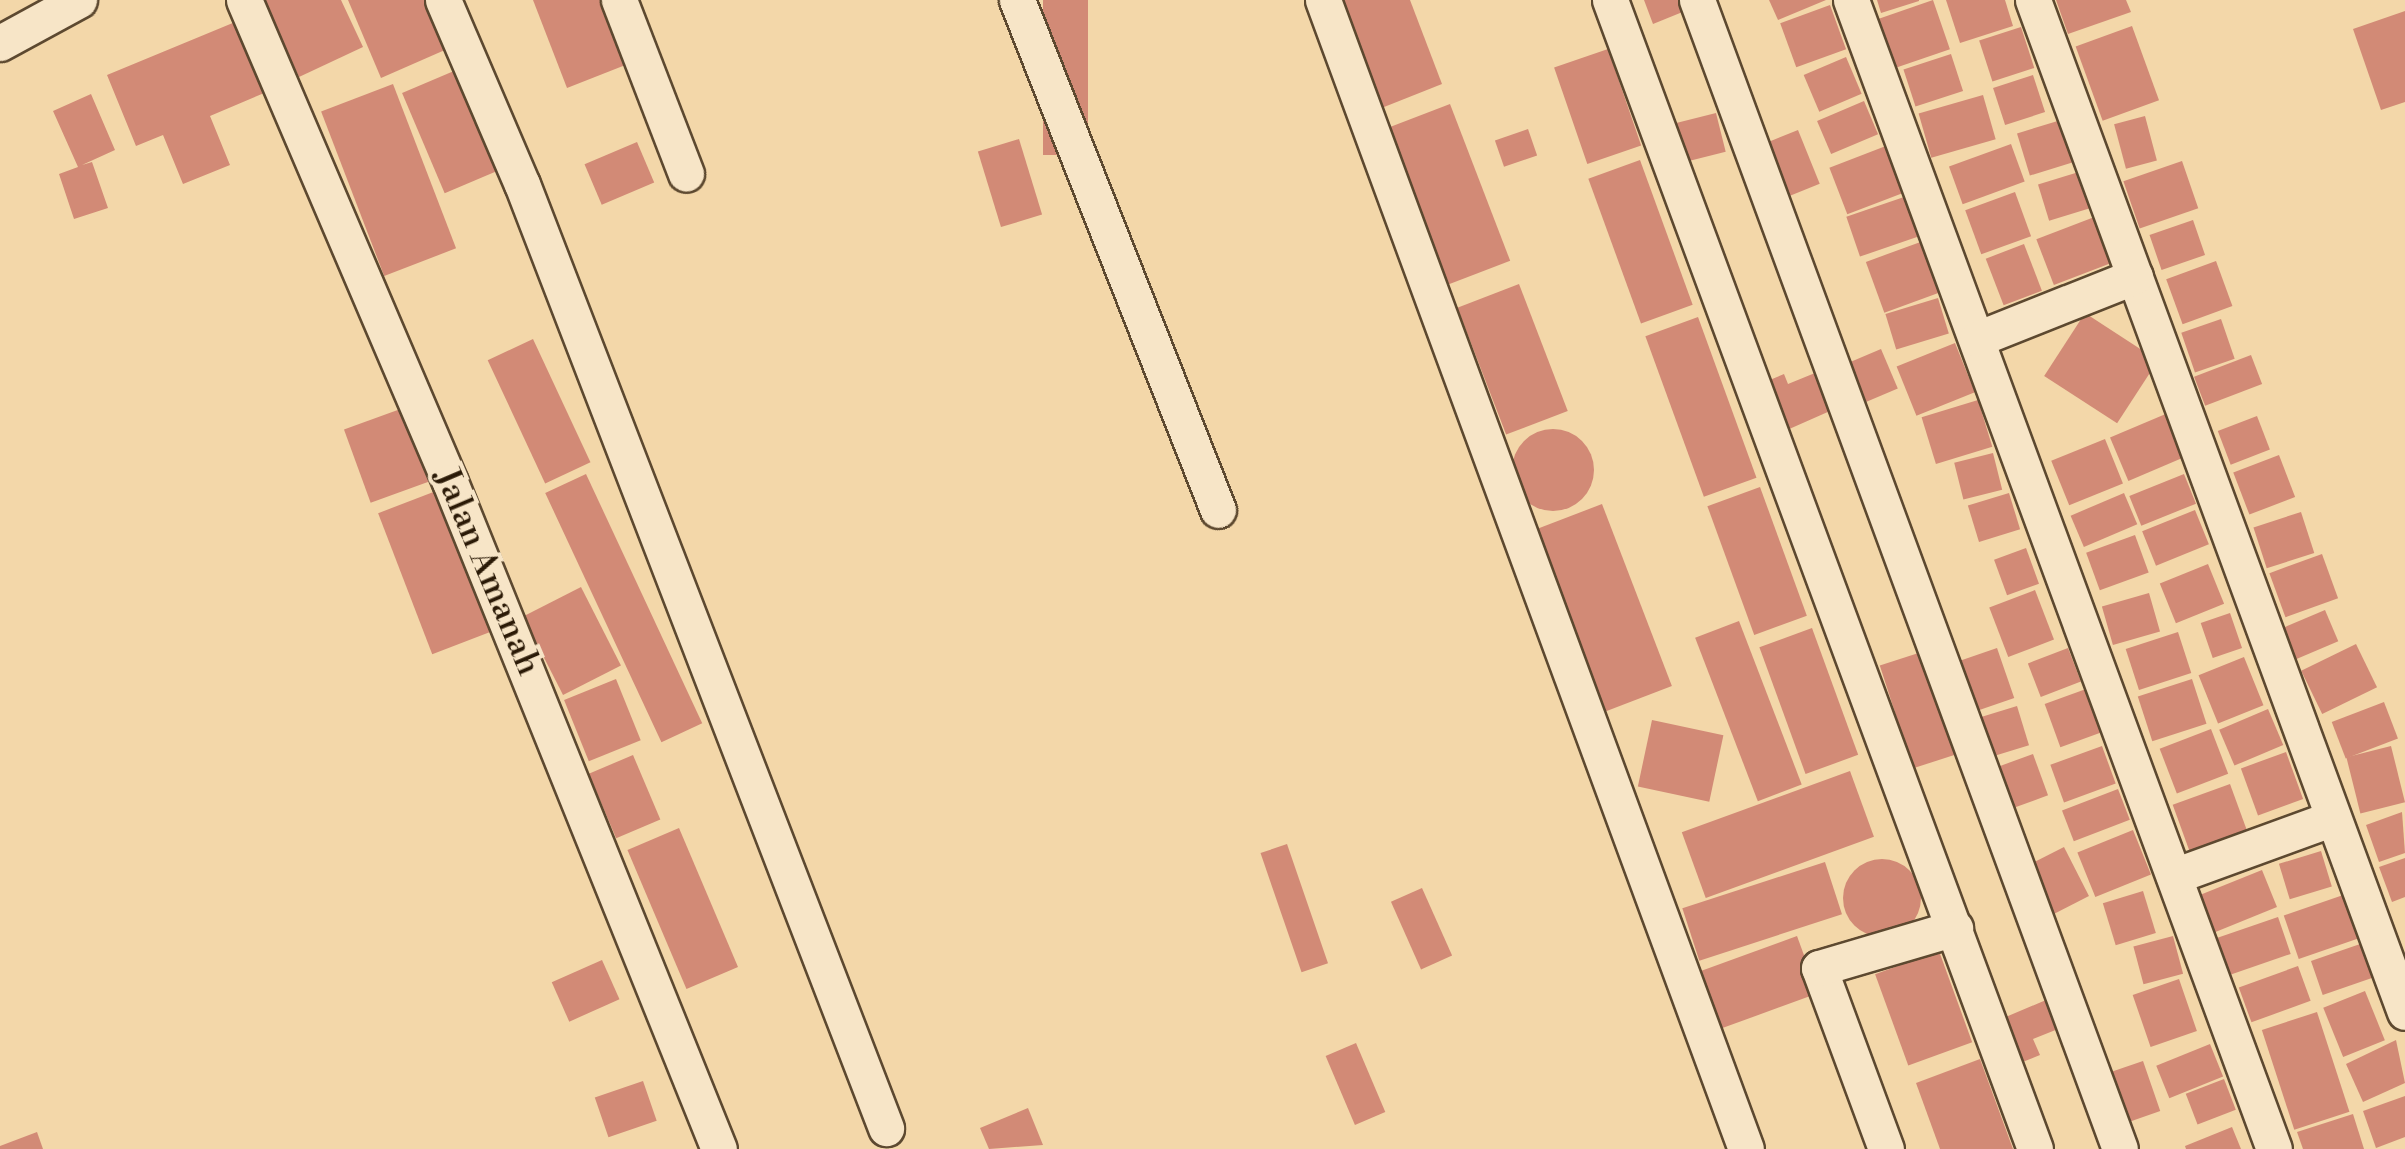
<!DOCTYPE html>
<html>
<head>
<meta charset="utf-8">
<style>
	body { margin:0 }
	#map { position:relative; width:2405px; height:1149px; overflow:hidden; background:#f3d7a9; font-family:"Libre Bodoni",serif }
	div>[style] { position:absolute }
	.building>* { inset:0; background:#d28a76; transform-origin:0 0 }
	.round { border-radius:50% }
	.roads { filter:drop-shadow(2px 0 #5d4930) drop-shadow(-2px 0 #5d4930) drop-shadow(0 2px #5d4930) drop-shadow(0 -2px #5d4930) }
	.minor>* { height:35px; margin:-17.5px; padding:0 17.5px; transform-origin:17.5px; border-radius:17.5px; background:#f7e5c7 }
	span { translate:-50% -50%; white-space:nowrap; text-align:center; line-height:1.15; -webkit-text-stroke:8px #f7e5c7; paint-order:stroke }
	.street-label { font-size:35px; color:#2b1a07 }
</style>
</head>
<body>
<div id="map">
	<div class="building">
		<div style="clip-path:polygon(263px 0,341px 0,363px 47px,299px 77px)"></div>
		<div style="clip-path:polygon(348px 0,434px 0,454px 46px,381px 78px)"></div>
		<div style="clip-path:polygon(533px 0,604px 0,628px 64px,567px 88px)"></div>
		<div style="left:1043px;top:0;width:45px;height:155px"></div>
		<div style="clip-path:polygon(1331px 0,1410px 0,1442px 84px,1374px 111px)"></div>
		<div style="clip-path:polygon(1644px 0,1680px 0,1685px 11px,1653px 24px)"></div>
		<div style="clip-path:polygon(1769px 0,1826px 0,1778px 20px)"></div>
		<div style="clip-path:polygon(1877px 0,1919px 0,1919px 1px,1881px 13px)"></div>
		<div style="left:1933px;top:0;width:52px;height:58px;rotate:71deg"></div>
		<div style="clip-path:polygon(1946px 0,2005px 0,2013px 26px,1960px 43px)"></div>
		<div style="clip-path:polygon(2056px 0,2126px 0,2131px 12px,2068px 34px)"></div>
		<div style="left:1830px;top:5px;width:47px;height:53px;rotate:70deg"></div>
		<div style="clip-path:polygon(2405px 11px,2405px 102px,2381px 110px,2353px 29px)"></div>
		<div style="clip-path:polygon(240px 20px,269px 91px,210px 116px,230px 165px,183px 184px,163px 135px,136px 146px,107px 75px)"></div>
		<div style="left:2132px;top:26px;width:79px;height:60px;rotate:70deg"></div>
		<div style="left:2021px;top:27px;width:43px;height:44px;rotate:72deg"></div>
		<div style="left:1608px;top:49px;width:102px;height:57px;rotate:71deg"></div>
		<div style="left:1951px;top:54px;width:39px;height:50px;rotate:72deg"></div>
		<div style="left:1846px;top:57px;width:40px;height:46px;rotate:67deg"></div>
		<div style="left:461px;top:68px;width:109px;height:64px;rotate:67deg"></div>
		<div style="left:2033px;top:75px;width:39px;height:42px;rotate:72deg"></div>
		<div style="left:393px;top:84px;width:176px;height:77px;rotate:69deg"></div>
		<div style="clip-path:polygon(91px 94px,115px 150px,82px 165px,92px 162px,108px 208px,74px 219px,59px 174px,78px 167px,53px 111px)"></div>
		<div style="left:1983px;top:95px;width:46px;height:67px;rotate:74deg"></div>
		<div style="left:1864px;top:101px;width:36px;height:51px;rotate:67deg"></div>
		<div style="left:1450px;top:104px;width:168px;height:74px;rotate:69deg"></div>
		<div style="left:1716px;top:113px;width:40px;height:43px;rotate:76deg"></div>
		<div style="left:2145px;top:116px;width:46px;height:32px;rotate:75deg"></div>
		<div style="left:2061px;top:120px;width:44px;height:46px;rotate:73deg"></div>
		<div style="left:1528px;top:129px;width:28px;height:35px;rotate:71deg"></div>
		<div style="left:1798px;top:130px;width:58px;height:42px;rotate:68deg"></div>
		<div style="left:1019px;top:139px;width:79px;height:43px;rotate:73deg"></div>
		<div style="left:637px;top:142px;width:44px;height:57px;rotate:67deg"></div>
		<div style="left:1891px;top:144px;width:50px;height:66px;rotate:69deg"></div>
		<div style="left:2011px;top:144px;width:40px;height:66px;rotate:70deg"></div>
		<div style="left:1640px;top:160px;width:154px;height:55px;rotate:70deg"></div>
		<div style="left:2182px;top:161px;width:50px;height:62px;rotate:71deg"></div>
		<div style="left:2082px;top:171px;width:38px;height:46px;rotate:73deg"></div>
		<div style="left:2015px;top:192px;width:47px;height:53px;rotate:70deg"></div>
		<div style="left:1904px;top:197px;width:42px;height:61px;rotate:71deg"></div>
		<div style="left:2097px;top:216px;width:49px;height:65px;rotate:69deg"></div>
		<div style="left:2193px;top:220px;width:37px;height:46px;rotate:71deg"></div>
		<div style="left:1926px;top:240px;width:54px;height:64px;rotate:70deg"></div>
		<div style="left:2024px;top:244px;width:50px;height:41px;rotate:69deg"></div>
		<div style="left:2216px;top:261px;width:48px;height:53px;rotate:70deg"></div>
		<div style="left:1519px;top:284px;width:136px;height:66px;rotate:69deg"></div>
		<div style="left:1938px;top:298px;width:37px;height:55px;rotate:73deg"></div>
		<div style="left:2085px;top:313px;width:87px;height:75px;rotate:33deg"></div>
		<div style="left:1698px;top:317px;width:171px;height:56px;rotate:70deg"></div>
		<div style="left:2221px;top:319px;width:42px;height:42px;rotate:71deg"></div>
		<div style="left:533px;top:339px;width:136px;height:50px;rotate:65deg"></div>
		<div style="left:1955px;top:343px;width:53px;height:63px;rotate:68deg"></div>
		<div style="left:1881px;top:349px;width:43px;height:41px;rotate:67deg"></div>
		<div style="left:2251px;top:355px;width:31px;height:61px;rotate:69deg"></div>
		<div style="clip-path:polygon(1815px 373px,1830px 411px,1787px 430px,1765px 382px,1784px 374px,1788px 384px)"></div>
		<div style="left:1978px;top:400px;width:49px;height:59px;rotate:73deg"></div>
		<div style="left:406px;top:407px;width:78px;height:66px;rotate:70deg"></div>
		<div style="left:2168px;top:413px;width:47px;height:63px;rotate:67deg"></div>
		<div style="left:2257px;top:416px;width:36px;height:42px;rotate:69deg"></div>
		<div class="round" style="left:1512px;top:429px;width:82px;height:82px"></div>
		<div style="left:2105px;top:439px;width:48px;height:58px;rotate:68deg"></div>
		<div style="left:1993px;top:453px;width:38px;height:40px;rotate:76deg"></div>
		<div style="left:2279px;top:455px;width:45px;height:49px;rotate:69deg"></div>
		<div style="left:586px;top:474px;width:275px;height:45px;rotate:65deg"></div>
		<div style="left:2184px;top:474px;width:32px;height:59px;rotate:68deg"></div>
		<div style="left:1760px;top:487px;width:137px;height:56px;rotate:70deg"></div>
		<div style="left:436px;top:491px;width:151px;height:62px;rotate:69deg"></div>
		<div style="left:2009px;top:493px;width:38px;height:43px;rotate:73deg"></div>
		<div style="left:2124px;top:493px;width:34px;height:58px;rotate:67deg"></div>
		<div style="left:1602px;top:504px;width:195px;height:74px;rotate:69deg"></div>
		<div style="left:2195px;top:510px;width:37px;height:57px;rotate:68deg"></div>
		<div style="left:2301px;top:512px;width:43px;height:50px;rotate:72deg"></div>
		<div style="left:2135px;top:535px;width:40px;height:52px;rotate:70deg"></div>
		<div style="left:2026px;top:548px;width:38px;height:34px;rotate:70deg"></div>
		<div style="left:2322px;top:554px;width:47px;height:56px;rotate:70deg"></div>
		<div style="left:2208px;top:564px;width:43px;height:52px;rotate:68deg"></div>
		<div style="left:581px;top:587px;width:88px;height:65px;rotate:63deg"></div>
		<div style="left:2035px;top:590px;width:53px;height:49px;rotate:69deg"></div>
		<div style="left:2149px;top:593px;width:40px;height:49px;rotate:74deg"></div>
		<div style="left:2325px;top:610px;width:34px;height:46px;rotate:67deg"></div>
		<div style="left:2230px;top:613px;width:37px;height:31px;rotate:71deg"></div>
		<div style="left:1739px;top:621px;width:175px;height:47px;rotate:69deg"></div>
		<div style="left:1812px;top:628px;width:135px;height:56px;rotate:70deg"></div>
		<div style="left:2178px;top:632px;width:43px;height:55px;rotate:72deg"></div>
		<div style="left:2356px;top:644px;width:48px;height:61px;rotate:64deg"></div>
		<div style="left:1934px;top:648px;width:108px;height:57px;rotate:72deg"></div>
		<div style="left:1997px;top:648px;width:53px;height:43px;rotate:71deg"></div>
		<div style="left:2068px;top:648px;width:36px;height:43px;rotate:69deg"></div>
		<div style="left:2244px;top:657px;width:52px;height:49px;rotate:68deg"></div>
		<div style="left:616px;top:679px;width:66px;height:56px;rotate:68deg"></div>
		<div style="left:2192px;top:679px;width:47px;height:57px;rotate:72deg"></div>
		<div style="left:2086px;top:689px;width:46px;height:44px;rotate:70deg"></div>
		<div style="left:2384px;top:702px;width:39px;height:56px;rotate:69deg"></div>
		<div style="left:2017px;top:706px;width:41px;height:40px;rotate:73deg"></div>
		<div style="left:2268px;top:709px;width:39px;height:53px;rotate:67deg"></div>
		<div style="left:1652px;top:720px;width:73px;height:68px;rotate:12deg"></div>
		<div style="left:2211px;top:729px;width:48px;height:55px;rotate:69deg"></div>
		<div style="left:2102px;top:746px;width:40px;height:55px;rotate:70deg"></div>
		<div style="left:2391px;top:746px;width:58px;height:46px;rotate:76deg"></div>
		<div style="left:2286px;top:752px;width:50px;height:48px;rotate:70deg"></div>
		<div style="left:2033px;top:754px;width:44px;height:40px;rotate:70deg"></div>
		<div style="left:633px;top:755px;width:70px;height:48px;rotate:67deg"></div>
		<div style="left:1850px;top:771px;width:70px;height:179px;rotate:70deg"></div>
		<div style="left:2230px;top:784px;width:56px;height:61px;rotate:70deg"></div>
		<div style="left:2118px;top:789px;width:33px;height:60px;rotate:69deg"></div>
		<div style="clip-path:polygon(2402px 812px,2405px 853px,2379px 862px,2366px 825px)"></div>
		<div style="left:679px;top:828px;width:151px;height:56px;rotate:67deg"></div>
		<div style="left:2133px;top:830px;width:48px;height:60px;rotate:68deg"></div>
		<div style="left:1287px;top:844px;width:126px;height:28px;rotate:71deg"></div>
		<div style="left:2064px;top:847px;width:55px;height:40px;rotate:63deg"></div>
		<div style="left:2321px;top:851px;width:37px;height:44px;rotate:73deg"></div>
		<div style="clip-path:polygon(2405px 858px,2405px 897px,2392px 902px,2379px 867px)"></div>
		<div class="round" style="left:1843px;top:859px;width:78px;height:78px"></div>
		<div style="left:1825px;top:862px;width:55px;height:150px;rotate:72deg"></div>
		<div style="left:2262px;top:870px;width:40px;height:69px;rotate:68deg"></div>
		<div style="left:1422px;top:888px;width:74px;height:34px;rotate:66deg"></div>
		<div style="left:2143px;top:891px;width:44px;height:42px;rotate:73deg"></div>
		<div style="left:2349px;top:893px;width:46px;height:69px;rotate:71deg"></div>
		<div style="left:2278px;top:917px;width:39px;height:67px;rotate:71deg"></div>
		<div style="left:1797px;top:936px;width:61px;height:106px;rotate:70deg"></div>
		<div style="left:2173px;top:936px;width:39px;height:41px;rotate:75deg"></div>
		<div style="left:2363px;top:943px;width:36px;height:55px;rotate:71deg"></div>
		<div style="left:1939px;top:951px;width:97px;height:68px;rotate:70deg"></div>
		<div style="left:602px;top:960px;width:43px;height:55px;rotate:66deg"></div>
		<div style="left:2298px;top:966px;width:37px;height:63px;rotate:70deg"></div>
		<div style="left:2179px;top:979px;width:55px;height:49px;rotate:71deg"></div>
		<div style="left:2365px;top:991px;width:53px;height:45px;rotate:68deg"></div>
		<div style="clip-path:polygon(2046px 1000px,2058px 1029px,2033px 1039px,2040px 1055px,2020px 1063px,2001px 1019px)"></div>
		<div style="left:2317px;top:1012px;width:105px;height:58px;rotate:72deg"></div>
		<div style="clip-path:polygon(2396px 1040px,2405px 1083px,2363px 1102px,2346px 1064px)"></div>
		<div style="left:1356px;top:1043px;width:75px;height:33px;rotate:67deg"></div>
		<div style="left:2210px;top:1044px;width:35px;height:58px;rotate:68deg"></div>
		<div style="clip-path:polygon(1980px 1059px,2013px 1149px,1940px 1149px,1916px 1083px)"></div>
		<div style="left:2143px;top:1061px;width:53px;height:34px;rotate:71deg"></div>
		<div style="left:2224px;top:1079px;width:33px;height:41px;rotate:69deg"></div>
		<div style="left:643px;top:1081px;width:42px;height:51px;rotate:71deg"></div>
		<div style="clip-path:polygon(2405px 1096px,2405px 1137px,2376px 1148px,2363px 1111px)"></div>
		<div style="clip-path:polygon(1028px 1108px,1043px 1145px,989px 1149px,980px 1128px)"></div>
		<div style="clip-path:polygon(2353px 1114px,2364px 1149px,2303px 1149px,2297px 1132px)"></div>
		<div style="clip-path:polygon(2232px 1127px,2241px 1149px,2186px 1149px,2185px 1146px)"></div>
		<div style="clip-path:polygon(37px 1132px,43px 1149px,0 1149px,0 1146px)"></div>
	</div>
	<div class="roads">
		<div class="minor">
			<div style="left:244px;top:0;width:524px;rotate:66.86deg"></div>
			<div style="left:450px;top:482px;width:719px;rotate:68.04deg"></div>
			<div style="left:443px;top:0;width:200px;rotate:66.8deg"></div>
			<div style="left:522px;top:184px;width:1012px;rotate:68.91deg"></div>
			<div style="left:619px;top:0;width:186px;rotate:68.9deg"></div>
			<div style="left:1017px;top:0;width:548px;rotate:68.49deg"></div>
			<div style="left:1323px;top:0;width:1224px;rotate:69.79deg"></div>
			<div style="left:1610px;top:0;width:1225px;rotate:69.7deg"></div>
			<div style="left:1697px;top:0;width:1224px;rotate:69.79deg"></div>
			<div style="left:1851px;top:0;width:1224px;rotate:69.79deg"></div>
			<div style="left:2033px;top:0;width:1078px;rotate:69.82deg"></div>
			<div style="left:0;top:43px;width:90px;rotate:-28.6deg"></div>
			<div style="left:1977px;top:339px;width:170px;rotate:-21.7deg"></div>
			<div style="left:2174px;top:876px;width:169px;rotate:-20deg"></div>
			<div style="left:1886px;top:1149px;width:193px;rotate:-110.3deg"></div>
			<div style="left:1819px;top:968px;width:142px;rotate:-16.4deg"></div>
		</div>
	</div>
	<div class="street-label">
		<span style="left:487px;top:572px;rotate:67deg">Jalan Amanah</span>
	</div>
</div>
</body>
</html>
